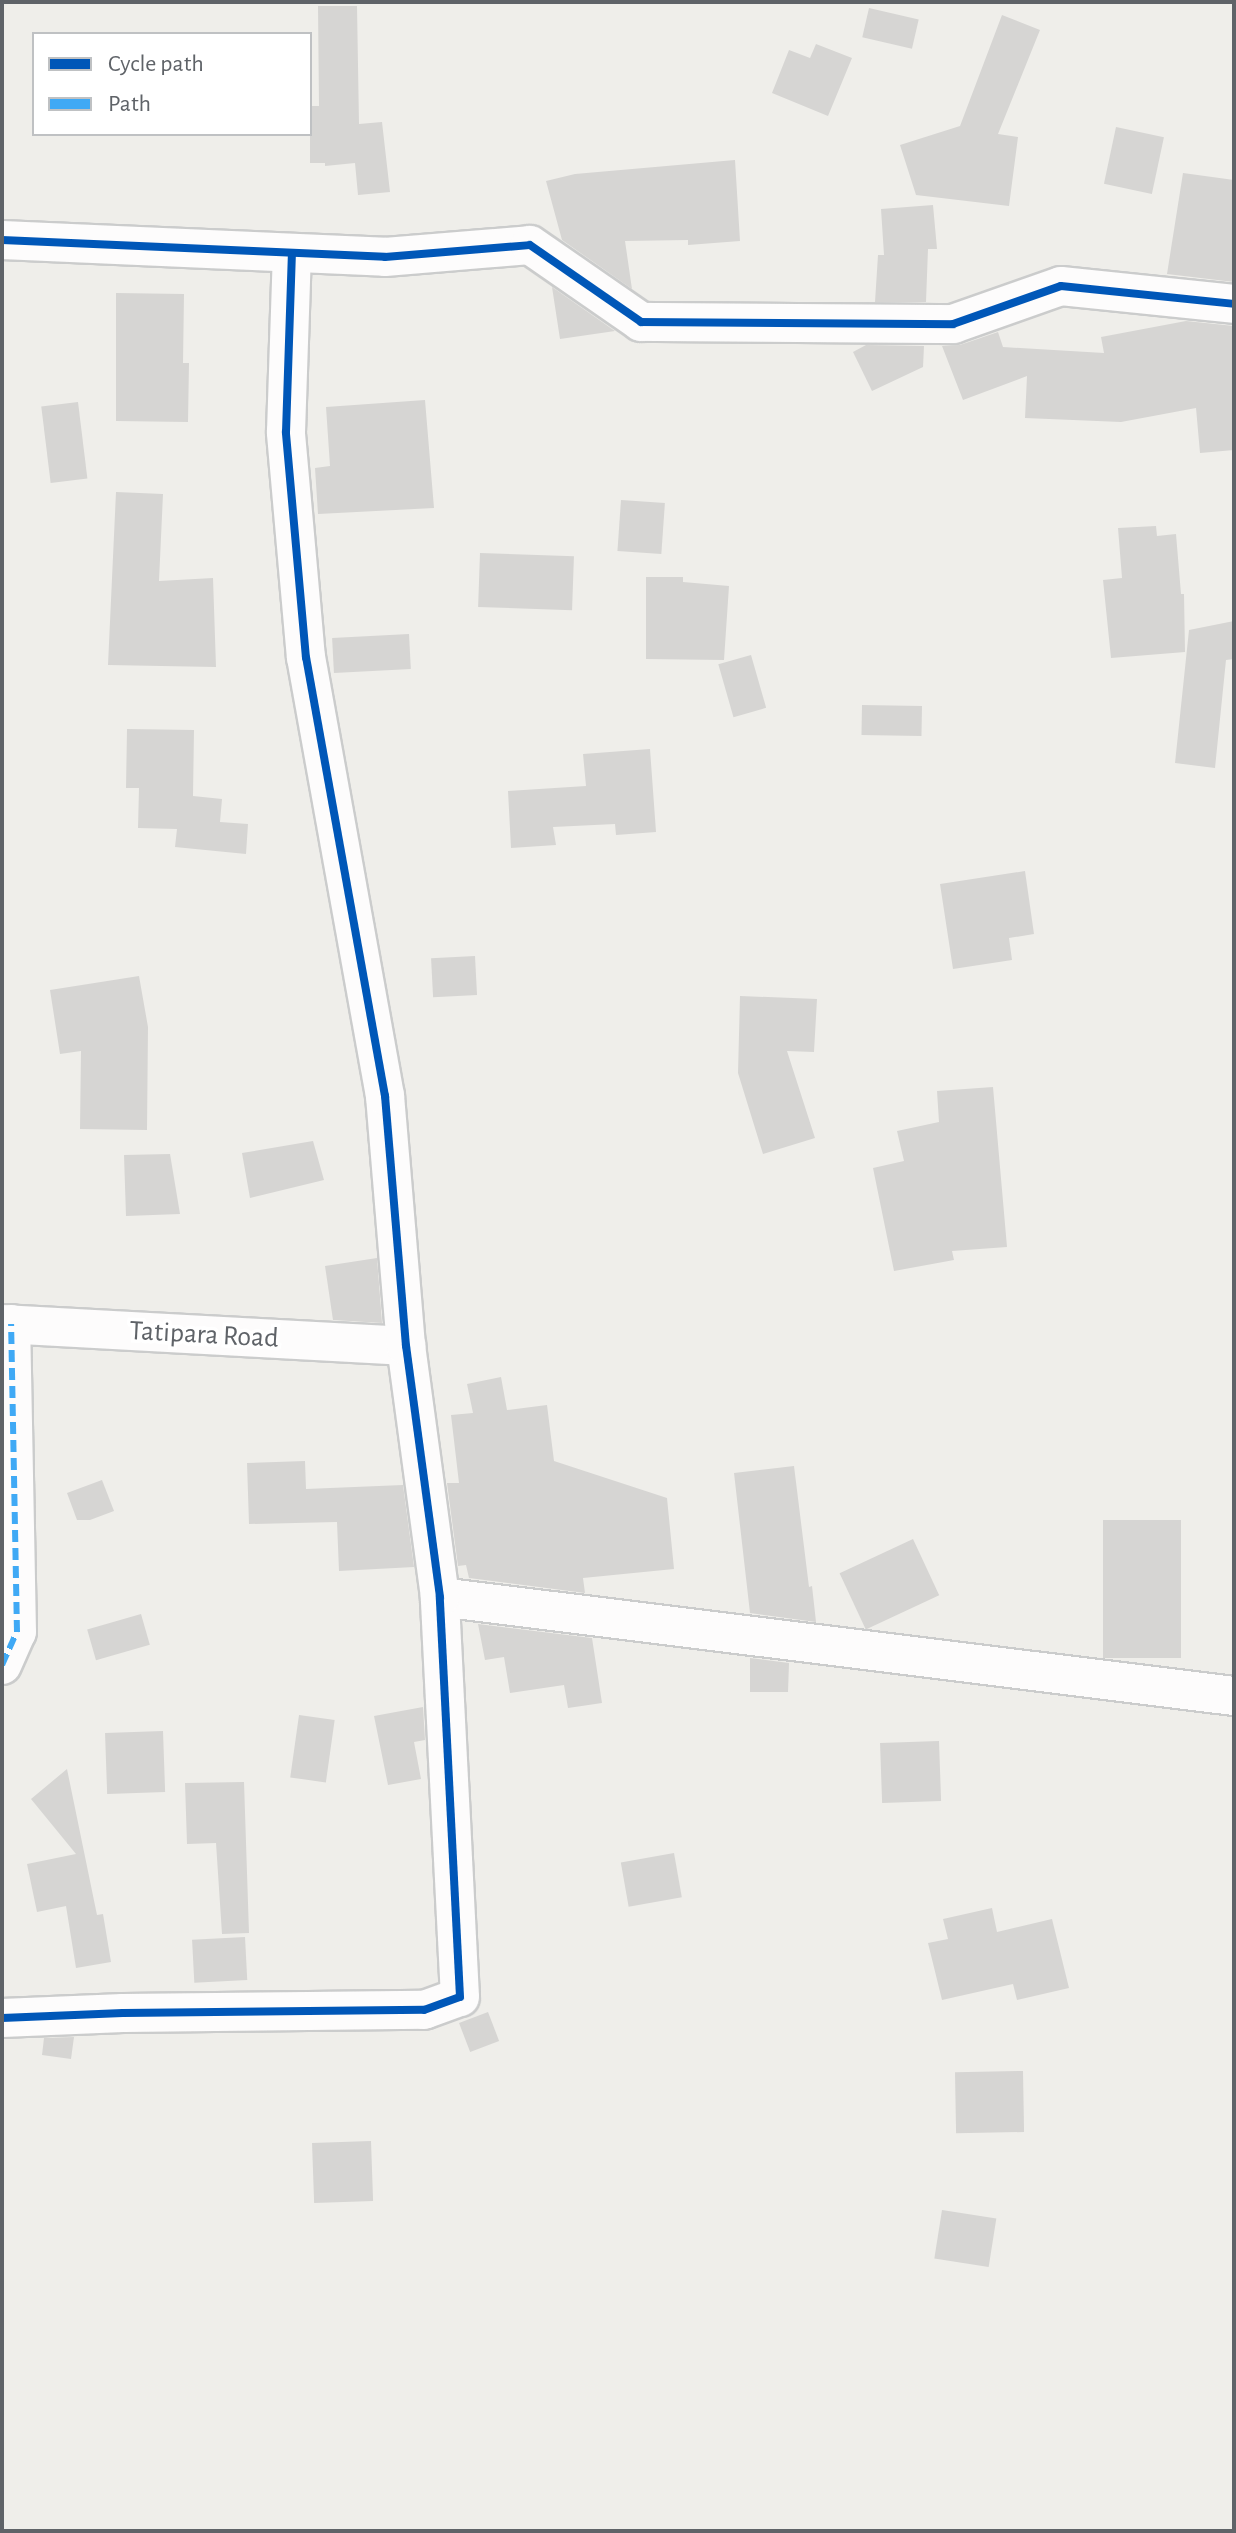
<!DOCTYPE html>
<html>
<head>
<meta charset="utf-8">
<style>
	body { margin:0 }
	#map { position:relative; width:1236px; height:2533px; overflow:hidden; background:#efeeea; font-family:"Alegreya Sans",sans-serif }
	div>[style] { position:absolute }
	.building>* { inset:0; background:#d6d5d3; transform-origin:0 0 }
	.roads { filter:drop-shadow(2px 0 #cbcccc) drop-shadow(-2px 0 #cbcccc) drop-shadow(0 2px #cbcccc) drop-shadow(0 -2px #cbcccc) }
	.street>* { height:38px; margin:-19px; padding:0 19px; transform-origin:19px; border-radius:19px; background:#fdfcfc }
	.quiet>* { height:6px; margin-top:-3px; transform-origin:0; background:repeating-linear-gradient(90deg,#3fa9f5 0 12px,transparent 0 18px) }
	.cycleway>* { height:8px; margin:-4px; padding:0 4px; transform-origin:4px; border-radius:4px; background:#0057b8 }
	span { translate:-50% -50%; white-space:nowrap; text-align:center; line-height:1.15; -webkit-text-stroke:7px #fff; paint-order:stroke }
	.street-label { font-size:28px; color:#5f6368 }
	.frame { position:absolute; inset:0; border:4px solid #5f6368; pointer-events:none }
	.legend { position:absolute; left:32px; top:32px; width:280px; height:104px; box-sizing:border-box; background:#fff; border:2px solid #bfc1c3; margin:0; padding:10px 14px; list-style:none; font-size:24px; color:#5f6368 }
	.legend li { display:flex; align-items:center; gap:16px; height:40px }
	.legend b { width:40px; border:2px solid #bfc1c3 }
</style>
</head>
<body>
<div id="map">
	<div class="building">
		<div style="clip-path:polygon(318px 6px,357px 6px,359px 124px,382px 122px,390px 192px,358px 195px,355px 163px,325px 166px,325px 163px,310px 163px,310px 106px,319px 106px)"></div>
		<div style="left:869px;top:8px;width:51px;height:30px;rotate:13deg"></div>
		<div style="clip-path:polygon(1002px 15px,1040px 30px,998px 134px,1018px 137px,1009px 206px,916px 195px,900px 145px,960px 126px)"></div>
		<div style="clip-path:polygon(816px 44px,852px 58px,828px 116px,772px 93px,789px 50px,810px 58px)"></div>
		<div style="left:1116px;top:127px;width:49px;height:58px;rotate:12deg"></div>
		<div style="clip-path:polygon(735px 160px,740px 241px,688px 245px,688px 240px,625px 241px,632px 289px,562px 240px,546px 181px,575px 174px)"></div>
		<div style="clip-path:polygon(1183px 173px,1234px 180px,1234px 282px,1167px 274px)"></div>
		<div style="clip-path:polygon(933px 205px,937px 249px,928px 249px,926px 302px,875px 302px,878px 255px,884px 255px,881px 209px)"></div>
		<div style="clip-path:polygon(552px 287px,615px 331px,560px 339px)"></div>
		<div style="clip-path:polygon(116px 293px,184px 294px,183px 363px,189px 363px,188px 422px,116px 421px)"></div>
		<div style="clip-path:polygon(1186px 321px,1234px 326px,1234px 450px,1200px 453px,1196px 408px,1121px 422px,1025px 418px,1027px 376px,963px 400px,942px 346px,960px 345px,998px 332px,1003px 347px,1104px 353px,1101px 337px)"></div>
		<div style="clip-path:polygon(866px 345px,924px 346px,923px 367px,872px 391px,853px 352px)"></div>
		<div style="clip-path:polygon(425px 400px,434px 508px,318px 514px,315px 468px,330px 466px,326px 407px)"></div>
		<div style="left:78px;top:402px;width:77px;height:37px;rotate:83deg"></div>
		<div style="clip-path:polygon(116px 492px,163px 494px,159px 581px,213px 578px,216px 667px,108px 665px)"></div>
		<div style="left:621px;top:500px;width:44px;height:51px;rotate:4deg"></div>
		<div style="clip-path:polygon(1156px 526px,1157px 536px,1176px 534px,1181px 594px,1184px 594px,1185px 652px,1111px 658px,1103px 580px,1122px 578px,1118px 528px)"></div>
		<div style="left:480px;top:553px;width:94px;height:54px;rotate:2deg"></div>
		<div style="clip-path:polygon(646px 577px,683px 577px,683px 582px,729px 586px,724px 660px,646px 659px)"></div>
		<div style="clip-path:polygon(1234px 621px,1234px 659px,1226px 660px,1215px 768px,1175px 763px,1189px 630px)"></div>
		<div style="left:409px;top:634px;width:35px;height:77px;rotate:87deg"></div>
		<div style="left:751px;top:655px;width:55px;height:34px;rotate:74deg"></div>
		<div style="left:862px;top:705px;width:60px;height:30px;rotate:1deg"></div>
		<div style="clip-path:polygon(127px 729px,194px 730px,193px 796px,222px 799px,220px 822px,248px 824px,246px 854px,175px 847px,177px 829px,138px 828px,139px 788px,126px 788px)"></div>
		<div style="clip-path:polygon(650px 749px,656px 832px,616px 835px,615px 824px,553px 827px,556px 845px,511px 848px,508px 791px,586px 786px,583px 754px)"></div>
		<div style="clip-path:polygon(1025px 871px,1034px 934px,1009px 938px,1012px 960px,953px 969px,940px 884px)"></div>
		<div style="left:475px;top:956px;width:39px;height:44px;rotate:87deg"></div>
		<div style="clip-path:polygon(139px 976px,148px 1027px,147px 1130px,80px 1129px,81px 1051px,60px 1054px,50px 990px)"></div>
		<div style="clip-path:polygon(740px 996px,817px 999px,814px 1052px,787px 1051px,815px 1138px,763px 1154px,738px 1073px)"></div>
		<div style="clip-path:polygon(993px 1087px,1007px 1247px,952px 1251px,954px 1260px,894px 1271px,873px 1168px,904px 1161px,897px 1131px,939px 1122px,937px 1091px)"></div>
		<div style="clip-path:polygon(313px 1141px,324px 1180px,250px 1198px,242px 1153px)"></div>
		<div style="clip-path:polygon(170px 1154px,180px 1214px,126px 1216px,124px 1155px)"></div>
		<div style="clip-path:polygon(377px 1258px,382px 1323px,333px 1320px,325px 1266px)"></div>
		<div style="clip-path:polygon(501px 1377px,507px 1410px,547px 1405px,554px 1461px,667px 1498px,674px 1569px,583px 1578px,585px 1593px,469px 1578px,466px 1565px,458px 1566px,447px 1483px,459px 1483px,451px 1415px,473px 1413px,467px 1384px)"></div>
		<div style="clip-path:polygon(305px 1461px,306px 1489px,403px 1485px,414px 1567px,339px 1571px,337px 1522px,249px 1524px,247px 1463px)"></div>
		<div style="clip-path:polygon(794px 1466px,809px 1587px,812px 1586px,816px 1622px,750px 1613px,734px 1473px)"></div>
		<div style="clip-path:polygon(102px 1480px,114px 1511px,90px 1520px,77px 1520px,67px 1493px)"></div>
		<div style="left:1103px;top:1520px;width:78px;height:138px"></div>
		<div style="left:913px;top:1539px;width:62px;height:81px;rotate:65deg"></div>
		<div style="left:141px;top:1614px;width:32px;height:56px;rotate:74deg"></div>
		<div style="clip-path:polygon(478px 1624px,592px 1638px,602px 1703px,568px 1708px,564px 1685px,510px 1693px,504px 1657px,485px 1660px)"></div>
		<div style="clip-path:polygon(750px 1658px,789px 1663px,788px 1692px,750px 1692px)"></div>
		<div style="clip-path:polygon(423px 1707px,425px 1740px,414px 1742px,421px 1779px,388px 1785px,374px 1716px)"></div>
		<div style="left:299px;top:1715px;width:36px;height:63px;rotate:8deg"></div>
		<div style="left:163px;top:1731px;width:61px;height:58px;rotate:88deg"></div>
		<div style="left:939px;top:1741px;width:60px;height:59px;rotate:88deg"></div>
		<div style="clip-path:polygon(67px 1769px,97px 1915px,103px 1914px,111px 1962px,76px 1968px,66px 1906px,37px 1912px,27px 1864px,76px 1854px,31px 1799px)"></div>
		<div style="clip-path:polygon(244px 1782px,249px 1933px,222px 1934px,216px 1843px,187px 1844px,185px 1783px)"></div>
		<div style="left:674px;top:1853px;width:45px;height:54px;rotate:80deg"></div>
		<div style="clip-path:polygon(992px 1908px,997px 1932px,1052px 1919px,1069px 1988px,1017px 2000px,1013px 1984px,942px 2000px,928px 1943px,948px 1939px,943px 1919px)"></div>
		<div style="left:245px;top:1937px;width:43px;height:53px;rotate:87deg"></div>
		<div style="left:488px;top:2012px;width:31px;height:31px;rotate:69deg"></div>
		<div style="clip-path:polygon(74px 2037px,71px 2059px,42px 2055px,44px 2038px)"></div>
		<div style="left:1023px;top:2071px;width:61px;height:68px;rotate:89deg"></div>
		<div style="left:371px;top:2141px;width:60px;height:59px;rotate:88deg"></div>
		<div style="left:942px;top:2210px;width:55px;height:49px;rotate:9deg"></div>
	</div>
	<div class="roads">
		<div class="street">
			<div style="left:2px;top:240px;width:383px;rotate:2.5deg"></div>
			<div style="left:385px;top:257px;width:145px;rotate:-4.7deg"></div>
			<div style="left:530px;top:245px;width:135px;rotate:34.7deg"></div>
			<div style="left:641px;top:322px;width:312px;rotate:0.4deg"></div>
			<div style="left:953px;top:324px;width:114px;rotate:-19.4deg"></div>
			<div style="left:1061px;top:286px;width:174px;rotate:5.9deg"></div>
			<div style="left:2px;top:1324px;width:405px;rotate:3.1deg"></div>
			<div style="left:440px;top:1597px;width:800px;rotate:7.11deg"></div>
			<div style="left:2px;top:1665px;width:36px;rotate:-66deg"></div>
			<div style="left:17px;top:1632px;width:308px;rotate:-91.1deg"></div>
			<div style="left:2px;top:2018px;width:121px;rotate:-2.4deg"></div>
			<div style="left:123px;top:2013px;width:301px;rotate:-0.6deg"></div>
			<div style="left:424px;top:2010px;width:38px;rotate:-20deg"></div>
			<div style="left:460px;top:1997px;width:400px;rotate:-92.9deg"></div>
			<div style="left:440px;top:1597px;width:253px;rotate:-97.7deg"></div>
			<div style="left:406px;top:1346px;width:251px;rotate:-94.8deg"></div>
			<div style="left:385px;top:1096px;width:445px;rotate:-100.2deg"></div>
			<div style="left:306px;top:658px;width:227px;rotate:-95.1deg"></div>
			<div style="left:286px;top:432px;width:179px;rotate:-88.1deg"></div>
		</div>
	</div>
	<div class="quiet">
		<div style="left:2px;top:1665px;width:36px;rotate:-66deg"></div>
		<div style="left:17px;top:1632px;width:308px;rotate:-91.1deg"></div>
	</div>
	<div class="cycleway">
		<div style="left:2px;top:240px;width:383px;rotate:2.5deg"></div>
		<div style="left:385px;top:257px;width:145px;rotate:-4.7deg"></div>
		<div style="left:530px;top:245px;width:135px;rotate:34.7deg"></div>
		<div style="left:641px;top:322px;width:312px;rotate:0.4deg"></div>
		<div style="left:953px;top:324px;width:114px;rotate:-19.4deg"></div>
		<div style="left:1061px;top:286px;width:174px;rotate:5.9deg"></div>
		<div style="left:2px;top:2018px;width:121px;rotate:-2.4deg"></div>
		<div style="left:123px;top:2013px;width:301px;rotate:-0.6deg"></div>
		<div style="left:424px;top:2010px;width:38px;rotate:-20deg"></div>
		<div style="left:460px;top:1997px;width:400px;rotate:-92.9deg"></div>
		<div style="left:440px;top:1597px;width:253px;rotate:-97.7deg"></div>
		<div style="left:406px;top:1346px;width:251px;rotate:-94.8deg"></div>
		<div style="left:385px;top:1096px;width:445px;rotate:-100.2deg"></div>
		<div style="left:306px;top:658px;width:227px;rotate:-95.1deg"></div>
		<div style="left:286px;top:432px;width:179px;rotate:-88.1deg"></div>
	</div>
	<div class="street-label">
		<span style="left:204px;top:1335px;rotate:3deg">Tatipara Road</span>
	</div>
	<div class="frame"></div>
	<ul class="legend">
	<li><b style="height:10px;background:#0057b8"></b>Cycle path</li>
	<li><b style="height:10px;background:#3fa9f5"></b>Path</li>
	</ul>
</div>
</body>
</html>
